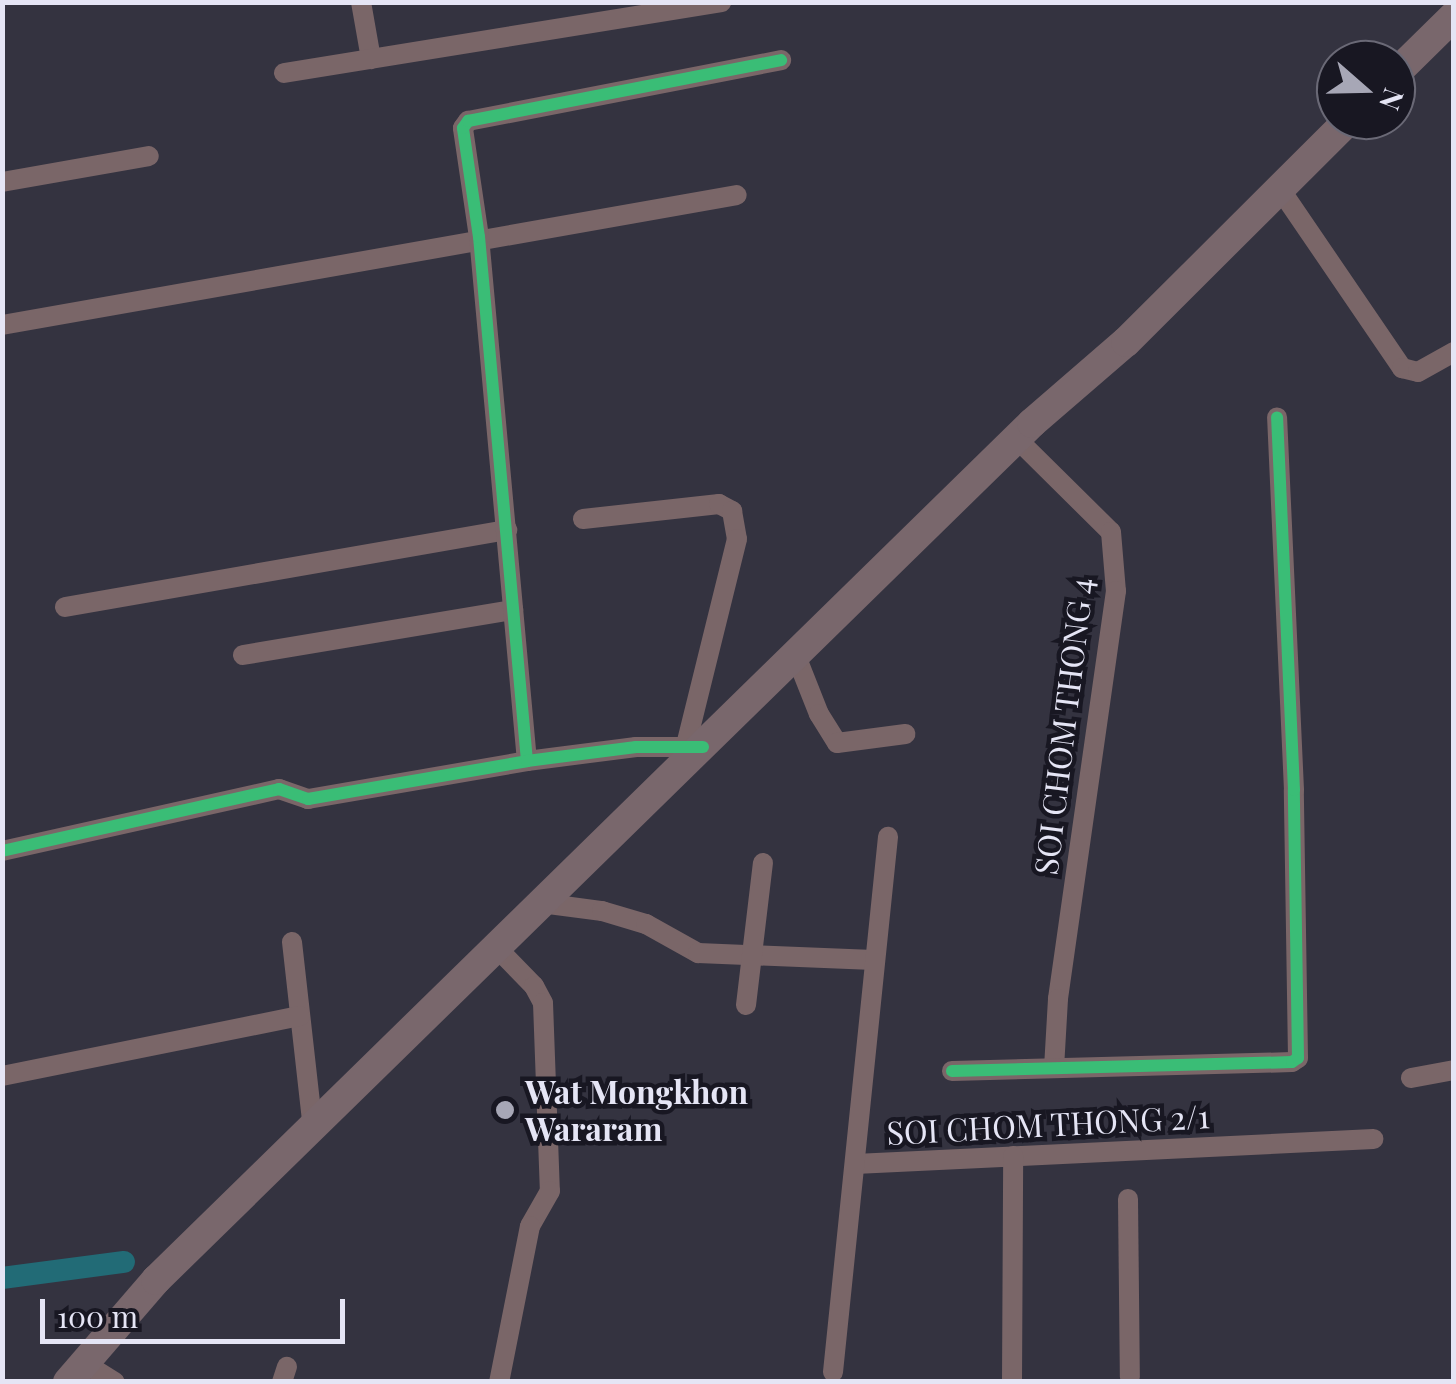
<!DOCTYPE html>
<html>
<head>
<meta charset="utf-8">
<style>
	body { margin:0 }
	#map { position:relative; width:1456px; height:1384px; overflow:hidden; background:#343340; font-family:"Playfair Display",serif }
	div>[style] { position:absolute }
	.canal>* { height:22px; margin:-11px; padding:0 11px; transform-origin:11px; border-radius:11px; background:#226b76 }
	.street>* { height:20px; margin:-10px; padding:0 10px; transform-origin:10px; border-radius:10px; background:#7a6668 }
	.primary>* { height:30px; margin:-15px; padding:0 15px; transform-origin:15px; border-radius:15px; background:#79676c }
	.cycleway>* { height:12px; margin:-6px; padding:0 6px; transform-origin:6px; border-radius:6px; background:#3abd76 }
	.dots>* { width:28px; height:28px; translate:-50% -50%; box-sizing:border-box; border:5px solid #181722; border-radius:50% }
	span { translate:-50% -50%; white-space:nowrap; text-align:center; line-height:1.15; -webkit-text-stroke:9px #181722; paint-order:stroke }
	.street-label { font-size:32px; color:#e5e5f5 }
	.poi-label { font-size:32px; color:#e5e5f5; font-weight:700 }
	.left { translate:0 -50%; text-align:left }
	.frame { position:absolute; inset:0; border:5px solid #e5e5f5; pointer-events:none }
	.north { position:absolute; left:1316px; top:40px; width:100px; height:100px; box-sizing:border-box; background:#181722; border:2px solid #6a6976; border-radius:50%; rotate:110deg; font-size:28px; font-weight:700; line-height:40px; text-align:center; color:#e5e5f5 }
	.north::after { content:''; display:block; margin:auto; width:35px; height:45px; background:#a7a7b6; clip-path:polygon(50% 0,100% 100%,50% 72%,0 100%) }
	.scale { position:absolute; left:40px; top:1299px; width:305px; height:45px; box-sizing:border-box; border:5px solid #e5e5f5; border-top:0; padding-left:12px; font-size:30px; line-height:35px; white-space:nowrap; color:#e5e5f5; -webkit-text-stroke:8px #181722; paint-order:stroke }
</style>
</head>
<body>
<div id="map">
	<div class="canal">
		<div style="left:2px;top:1278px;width:123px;rotate:-7.5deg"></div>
	</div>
	<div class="street">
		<div style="left:361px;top:2px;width:58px;rotate:80deg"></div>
		<div style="left:284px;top:73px;width:443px;rotate:-9.2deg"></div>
		<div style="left:2px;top:182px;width:149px;rotate:-10deg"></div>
		<div style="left:1280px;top:189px;width:217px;rotate:55.7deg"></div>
		<div style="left:1402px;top:368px;width:16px;rotate:14deg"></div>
		<div style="left:1418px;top:372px;width:41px;rotate:-29.1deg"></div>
		<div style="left:2px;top:325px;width:746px;rotate:-10.03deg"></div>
		<div style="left:1017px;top:439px;width:132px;rotate:44.7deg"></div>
		<div style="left:1111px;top:532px;width:59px;rotate:85.2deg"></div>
		<div style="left:1116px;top:591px;width:412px;rotate:98.1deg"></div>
		<div style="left:1058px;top:999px;width:69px;rotate:93.3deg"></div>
		<div style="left:583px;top:519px;width:137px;rotate:-6.3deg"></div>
		<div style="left:719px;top:504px;width:15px;rotate:28deg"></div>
		<div style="left:732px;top:511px;width:28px;rotate:80deg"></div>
		<div style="left:737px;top:539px;width:212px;rotate:103.9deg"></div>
		<div style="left:65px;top:607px;width:449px;rotate:-9.9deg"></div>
		<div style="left:243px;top:655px;width:274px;rotate:-9.5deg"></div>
		<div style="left:796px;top:656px;width:62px;rotate:68.4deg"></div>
		<div style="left:819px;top:714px;width:34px;rotate:58deg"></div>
		<div style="left:837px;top:743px;width:69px;rotate:-7.5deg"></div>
		<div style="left:527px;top:761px;width:526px;rotate:-95.23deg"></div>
		<div style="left:479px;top:237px;width:110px;rotate:-98.4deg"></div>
		<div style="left:463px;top:128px;width:9px;rotate:-54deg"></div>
		<div style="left:468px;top:121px;width:319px;rotate:-11deg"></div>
		<div style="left:2px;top:851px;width:284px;rotate:-12.6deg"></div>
		<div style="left:279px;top:789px;width:31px;rotate:19deg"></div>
		<div style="left:308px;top:799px;width:222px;rotate:-9.8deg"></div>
		<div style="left:527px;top:761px;width:110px;rotate:-7.3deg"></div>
		<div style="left:636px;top:747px;width:67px"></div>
		<div style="left:541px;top:903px;width:62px;rotate:7.5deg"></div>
		<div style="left:602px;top:911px;width:46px;rotate:16.5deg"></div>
		<div style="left:646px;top:924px;width:60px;rotate:29.1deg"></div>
		<div style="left:698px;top:953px;width:176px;rotate:2.3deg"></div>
		<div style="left:292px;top:942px;width:187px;rotate:83.6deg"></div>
		<div style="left:497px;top:948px;width:53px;rotate:45.8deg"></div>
		<div style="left:534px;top:986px;width:19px;rotate:62deg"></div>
		<div style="left:543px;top:1003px;width:188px;rotate:87.9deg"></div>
		<div style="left:550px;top:1191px;width:40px;rotate:119.7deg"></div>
		<div style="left:530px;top:1226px;width:159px;rotate:101.2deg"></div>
		<div style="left:746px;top:1005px;width:143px;rotate:-83.2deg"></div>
		<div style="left:952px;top:1071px;width:340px;rotate:-1.5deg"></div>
		<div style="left:1292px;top:1062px;width:7px;rotate:-34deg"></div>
		<div style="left:1298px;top:1058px;width:268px;rotate:-90.9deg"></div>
		<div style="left:1294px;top:790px;width:373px;rotate:-92.6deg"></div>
		<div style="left:2px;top:1076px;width:304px;rotate:-11.4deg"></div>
		<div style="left:1411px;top:1078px;width:44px;rotate:-10.5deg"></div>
		<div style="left:855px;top:1164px;width:519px;rotate:-2.76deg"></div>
		<div style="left:1128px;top:1199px;width:178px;rotate:89.4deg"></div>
		<div style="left:81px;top:1361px;width:40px;rotate:32deg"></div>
		<div style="left:833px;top:1372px;width:538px;rotate:-84.13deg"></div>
		<div style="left:282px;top:1382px;width:16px;rotate:-72deg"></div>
		<div style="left:1012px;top:1382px;width:226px;rotate:-89.7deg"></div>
	</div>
	<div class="primary">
		<div style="left:1396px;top:73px;width:81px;rotate:-44.5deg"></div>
		<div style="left:68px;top:1382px;width:135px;rotate:-49.2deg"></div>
		<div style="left:156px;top:1280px;width:1225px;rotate:-44.37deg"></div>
		<div style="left:1032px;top:423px;width:124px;rotate:-40.8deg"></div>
		<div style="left:1126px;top:342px;width:315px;rotate:-44.9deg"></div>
	</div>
	<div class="cycleway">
		<div style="left:527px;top:761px;width:526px;rotate:-95.23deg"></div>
		<div style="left:479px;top:237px;width:110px;rotate:-98.4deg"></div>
		<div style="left:463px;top:128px;width:9px;rotate:-54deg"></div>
		<div style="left:468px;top:121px;width:319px;rotate:-11deg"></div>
		<div style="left:2px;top:851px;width:284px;rotate:-12.6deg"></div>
		<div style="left:279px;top:789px;width:31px;rotate:19deg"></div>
		<div style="left:308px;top:799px;width:222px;rotate:-9.8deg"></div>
		<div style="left:527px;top:761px;width:110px;rotate:-7.3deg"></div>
		<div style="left:636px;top:747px;width:67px"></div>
		<div style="left:952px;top:1071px;width:340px;rotate:-1.5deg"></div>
		<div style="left:1292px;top:1062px;width:7px;rotate:-34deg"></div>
		<div style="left:1298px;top:1058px;width:268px;rotate:-90.9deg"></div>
		<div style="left:1294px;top:790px;width:373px;rotate:-92.6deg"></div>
	</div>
	<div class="dots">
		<div style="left:505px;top:1110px;background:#a7a7b6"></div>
	</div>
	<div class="street-label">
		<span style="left:1063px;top:726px;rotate:-83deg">SOI CHOM THONG 4</span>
		<span style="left:1048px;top:1124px;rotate:-3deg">SOI CHOM THONG 2/1</span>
	</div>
	<div class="poi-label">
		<span class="left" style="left:525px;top:1110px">Wat Mongkhon<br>Wararam</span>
	</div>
	<div class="frame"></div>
	<div class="north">N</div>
	<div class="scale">100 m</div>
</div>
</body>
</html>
